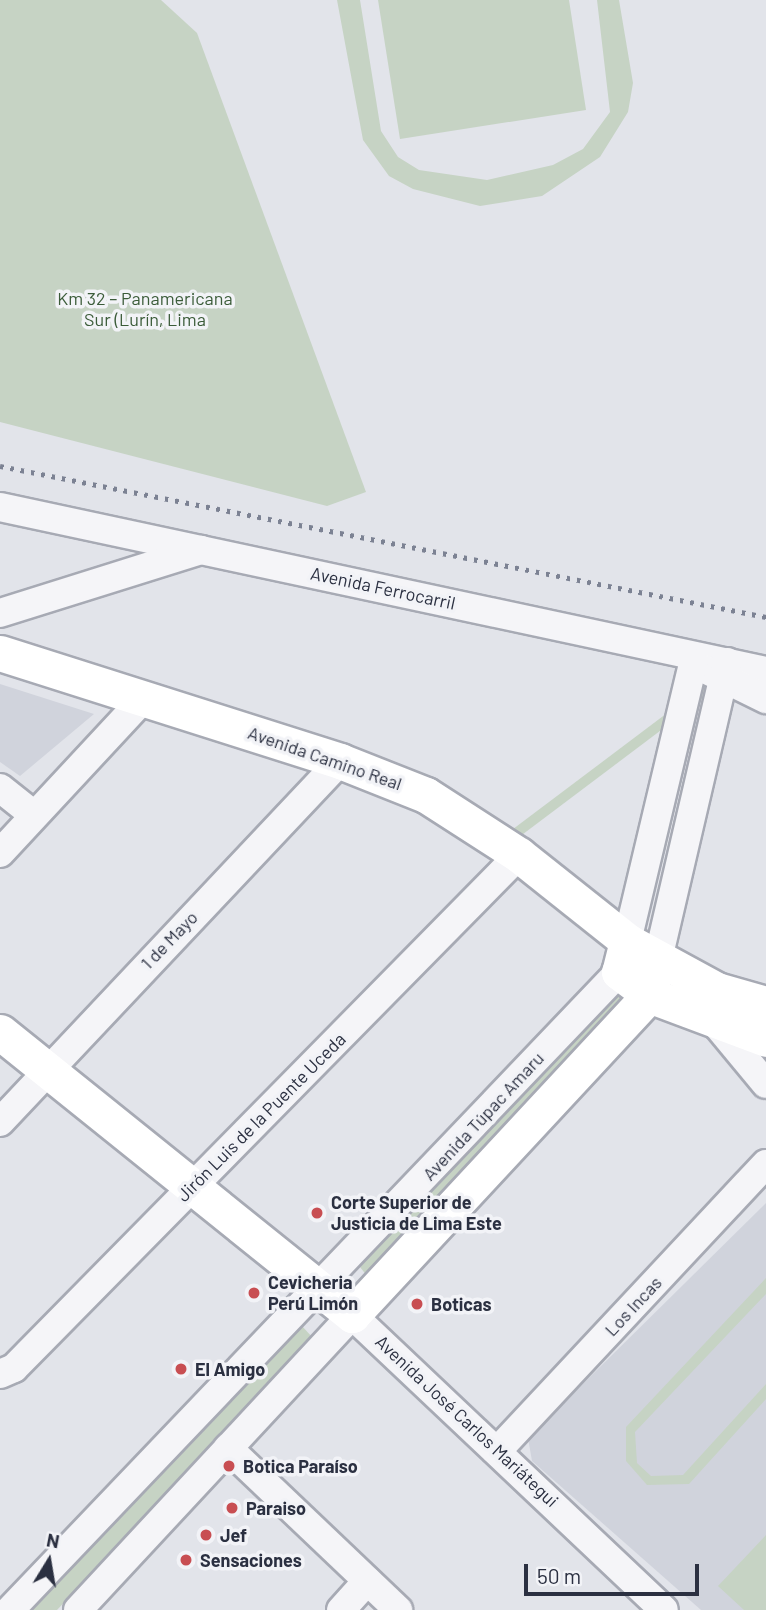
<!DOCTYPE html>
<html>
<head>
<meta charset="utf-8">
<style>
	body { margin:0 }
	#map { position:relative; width:766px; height:1610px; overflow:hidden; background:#e2e4ea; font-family:Barlow,sans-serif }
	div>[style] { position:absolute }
	.built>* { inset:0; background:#d0d3dc }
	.green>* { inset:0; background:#c6d3c4; transform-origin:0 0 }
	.roads { filter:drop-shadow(2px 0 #a7aab4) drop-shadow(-2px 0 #a7aab4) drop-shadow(0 2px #a7aab4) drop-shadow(0 -2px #a7aab4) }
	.minor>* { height:28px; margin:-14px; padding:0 14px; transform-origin:14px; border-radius:14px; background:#f5f5f8 }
	.major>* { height:35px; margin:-17.5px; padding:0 17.5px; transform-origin:17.5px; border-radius:17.5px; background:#fff }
	.rail>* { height:5px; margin-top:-2.5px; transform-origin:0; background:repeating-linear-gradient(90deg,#7c8293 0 3.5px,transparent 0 10.5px) }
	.dots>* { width:19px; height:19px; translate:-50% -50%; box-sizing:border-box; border:4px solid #f2f3f7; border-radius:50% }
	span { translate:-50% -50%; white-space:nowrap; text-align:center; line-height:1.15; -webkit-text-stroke:7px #f2f3f7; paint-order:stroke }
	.park-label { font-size:18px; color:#3b5c39 }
	.street-label { font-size:18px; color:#2b3041 }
	.poi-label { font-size:18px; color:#2b3041; font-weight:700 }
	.left { translate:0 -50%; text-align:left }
	.north { position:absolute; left:14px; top:1526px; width:70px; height:70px; -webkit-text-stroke:5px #f2f3f7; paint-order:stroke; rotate:11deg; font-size:19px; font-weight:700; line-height:28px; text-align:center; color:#2b3041 }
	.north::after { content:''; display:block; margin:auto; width:24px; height:32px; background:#2b3041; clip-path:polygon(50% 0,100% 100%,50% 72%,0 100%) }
	.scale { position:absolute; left:524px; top:1564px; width:175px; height:32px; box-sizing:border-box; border:4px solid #2b3041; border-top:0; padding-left:9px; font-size:21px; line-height:24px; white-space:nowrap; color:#2b3041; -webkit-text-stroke:5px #f2f3f7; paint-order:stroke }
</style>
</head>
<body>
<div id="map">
	<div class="built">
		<div style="clip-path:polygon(0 684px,94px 714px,20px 776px,0 762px)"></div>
		<div style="clip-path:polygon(766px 1203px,766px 1610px,701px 1610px,532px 1461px,528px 1438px)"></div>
	</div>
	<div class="green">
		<div style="clip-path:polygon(0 0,161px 0,197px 33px,366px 492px,327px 506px,0 422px)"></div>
		<div style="clip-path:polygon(337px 0,360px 0,381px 131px,398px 157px,419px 170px,487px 180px,553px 165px,583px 149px,610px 112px,597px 0,619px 0,633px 83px,628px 112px,600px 157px,542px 196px,480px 206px,413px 189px,389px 176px,363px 140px)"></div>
		<div style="clip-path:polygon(378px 0,569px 0,586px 110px,400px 139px)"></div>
		<div style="left:703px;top:686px;width:10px;height:239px;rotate:53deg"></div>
		<div style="clip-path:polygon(621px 988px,637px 993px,370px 1280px,357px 1263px)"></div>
		<div style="clip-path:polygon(766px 1278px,766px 1294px,635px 1432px,637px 1463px,651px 1476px,683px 1475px,766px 1384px,766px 1399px,689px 1484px,647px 1485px,626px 1461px,626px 1427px)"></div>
		<div style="clip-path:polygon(301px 1325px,313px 1338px,57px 1610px,30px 1610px)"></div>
		<div style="clip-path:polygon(766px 1535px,766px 1610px,744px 1610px,718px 1586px)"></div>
	</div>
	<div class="roads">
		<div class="minor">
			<div style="left:0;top:507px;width:783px;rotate:12.08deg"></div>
			<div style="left:0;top:613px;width:211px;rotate:-17.4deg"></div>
			<div style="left:707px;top:670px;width:66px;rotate:26.2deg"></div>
			<div style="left:0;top:788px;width:43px;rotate:38.5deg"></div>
			<div style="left:0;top:853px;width:212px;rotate:-47.1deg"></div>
			<div style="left:627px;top:941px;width:286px;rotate:-76.6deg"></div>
			<div style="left:658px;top:959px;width:305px;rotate:-76.9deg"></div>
			<div style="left:718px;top:1014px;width:12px;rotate:90deg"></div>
			<div style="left:718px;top:1026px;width:75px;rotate:50.4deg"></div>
			<div style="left:0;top:1122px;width:496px;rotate:-46.7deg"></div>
			<div style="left:0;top:1374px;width:15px;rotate:-23deg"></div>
			<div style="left:14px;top:1368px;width:720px;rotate:-45.45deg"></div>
			<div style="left:228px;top:1448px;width:235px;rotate:43.6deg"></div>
			<div style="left:500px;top:1448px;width:389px;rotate:-46.9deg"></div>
			<div style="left:10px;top:1610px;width:882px;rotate:-46.33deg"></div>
			<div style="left:78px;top:1610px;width:403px;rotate:-47.1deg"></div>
			<div style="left:352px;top:1315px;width:429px;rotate:43.4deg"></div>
			<div style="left:341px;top:1610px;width:39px;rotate:-48deg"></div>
		</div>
		<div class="major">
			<div style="left:0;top:653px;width:357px;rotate:17.6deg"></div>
			<div style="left:340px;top:761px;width:92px;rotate:21.6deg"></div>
			<div style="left:426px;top:795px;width:111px;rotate:32.8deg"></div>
			<div style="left:519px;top:855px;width:138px;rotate:38.5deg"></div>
			<div style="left:627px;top:941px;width:102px;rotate:28.6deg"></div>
			<div style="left:717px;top:990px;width:51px;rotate:15.9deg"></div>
			<div style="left:627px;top:941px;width:32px;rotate:104deg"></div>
			<div style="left:619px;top:972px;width:38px;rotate:37deg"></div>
			<div style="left:649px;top:995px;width:125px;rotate:20.6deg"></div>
			<div style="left:0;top:1032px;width:452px;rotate:38.8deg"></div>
			<div style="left:352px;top:1315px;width:437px;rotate:-47.1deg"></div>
			<div style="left:649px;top:995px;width:37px;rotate:-76deg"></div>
		</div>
	</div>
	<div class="rail">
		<div style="left:0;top:466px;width:781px;rotate:11.15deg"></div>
	</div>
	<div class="dots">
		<div style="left:317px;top:1213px;background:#c84e52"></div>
		<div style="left:254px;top:1293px;background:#c84e52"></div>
		<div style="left:417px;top:1304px;background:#c84e52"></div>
		<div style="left:181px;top:1369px;background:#c84e52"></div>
		<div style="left:229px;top:1466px;background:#c84e52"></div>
		<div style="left:232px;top:1508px;background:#c84e52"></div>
		<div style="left:206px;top:1535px;background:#c84e52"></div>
		<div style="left:186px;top:1560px;background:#c84e52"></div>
	</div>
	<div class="park-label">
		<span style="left:145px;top:309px">Km 32 – Panamericana<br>Sur (Lurín, Lima</span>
	</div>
	<div class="street-label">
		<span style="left:383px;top:588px;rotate:12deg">Avenida Ferrocarril</span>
		<span style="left:325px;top:758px;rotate:19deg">Avenida Camino Real</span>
		<span style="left:169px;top:940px;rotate:-46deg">1 de Mayo</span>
		<span style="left:483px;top:1116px;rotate:-47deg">Avenida Túpac Amaru</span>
		<span style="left:261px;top:1117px;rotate:-45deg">Jirón Luis de la Puente Uceda</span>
		<span style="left:633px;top:1306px;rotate:-47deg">Los Incas</span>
		<span style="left:467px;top:1421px;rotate:43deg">Avenida José Carlos Mariátegui</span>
	</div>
	<div class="poi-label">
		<span class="left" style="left:331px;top:1213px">Corte Superior de<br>Justicia de Lima Este</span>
		<span class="left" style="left:268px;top:1293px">Cevicheria<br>Perú Limón</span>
		<span class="left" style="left:431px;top:1304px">Boticas</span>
		<span class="left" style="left:195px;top:1369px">El Amigo</span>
		<span class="left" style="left:243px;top:1466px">Botica Paraíso</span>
		<span class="left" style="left:246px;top:1508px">Paraiso</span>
		<span class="left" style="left:220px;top:1535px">Jef</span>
		<span class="left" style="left:200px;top:1560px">Sensaciones</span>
	</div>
	<div class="north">N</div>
	<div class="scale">50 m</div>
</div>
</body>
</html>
